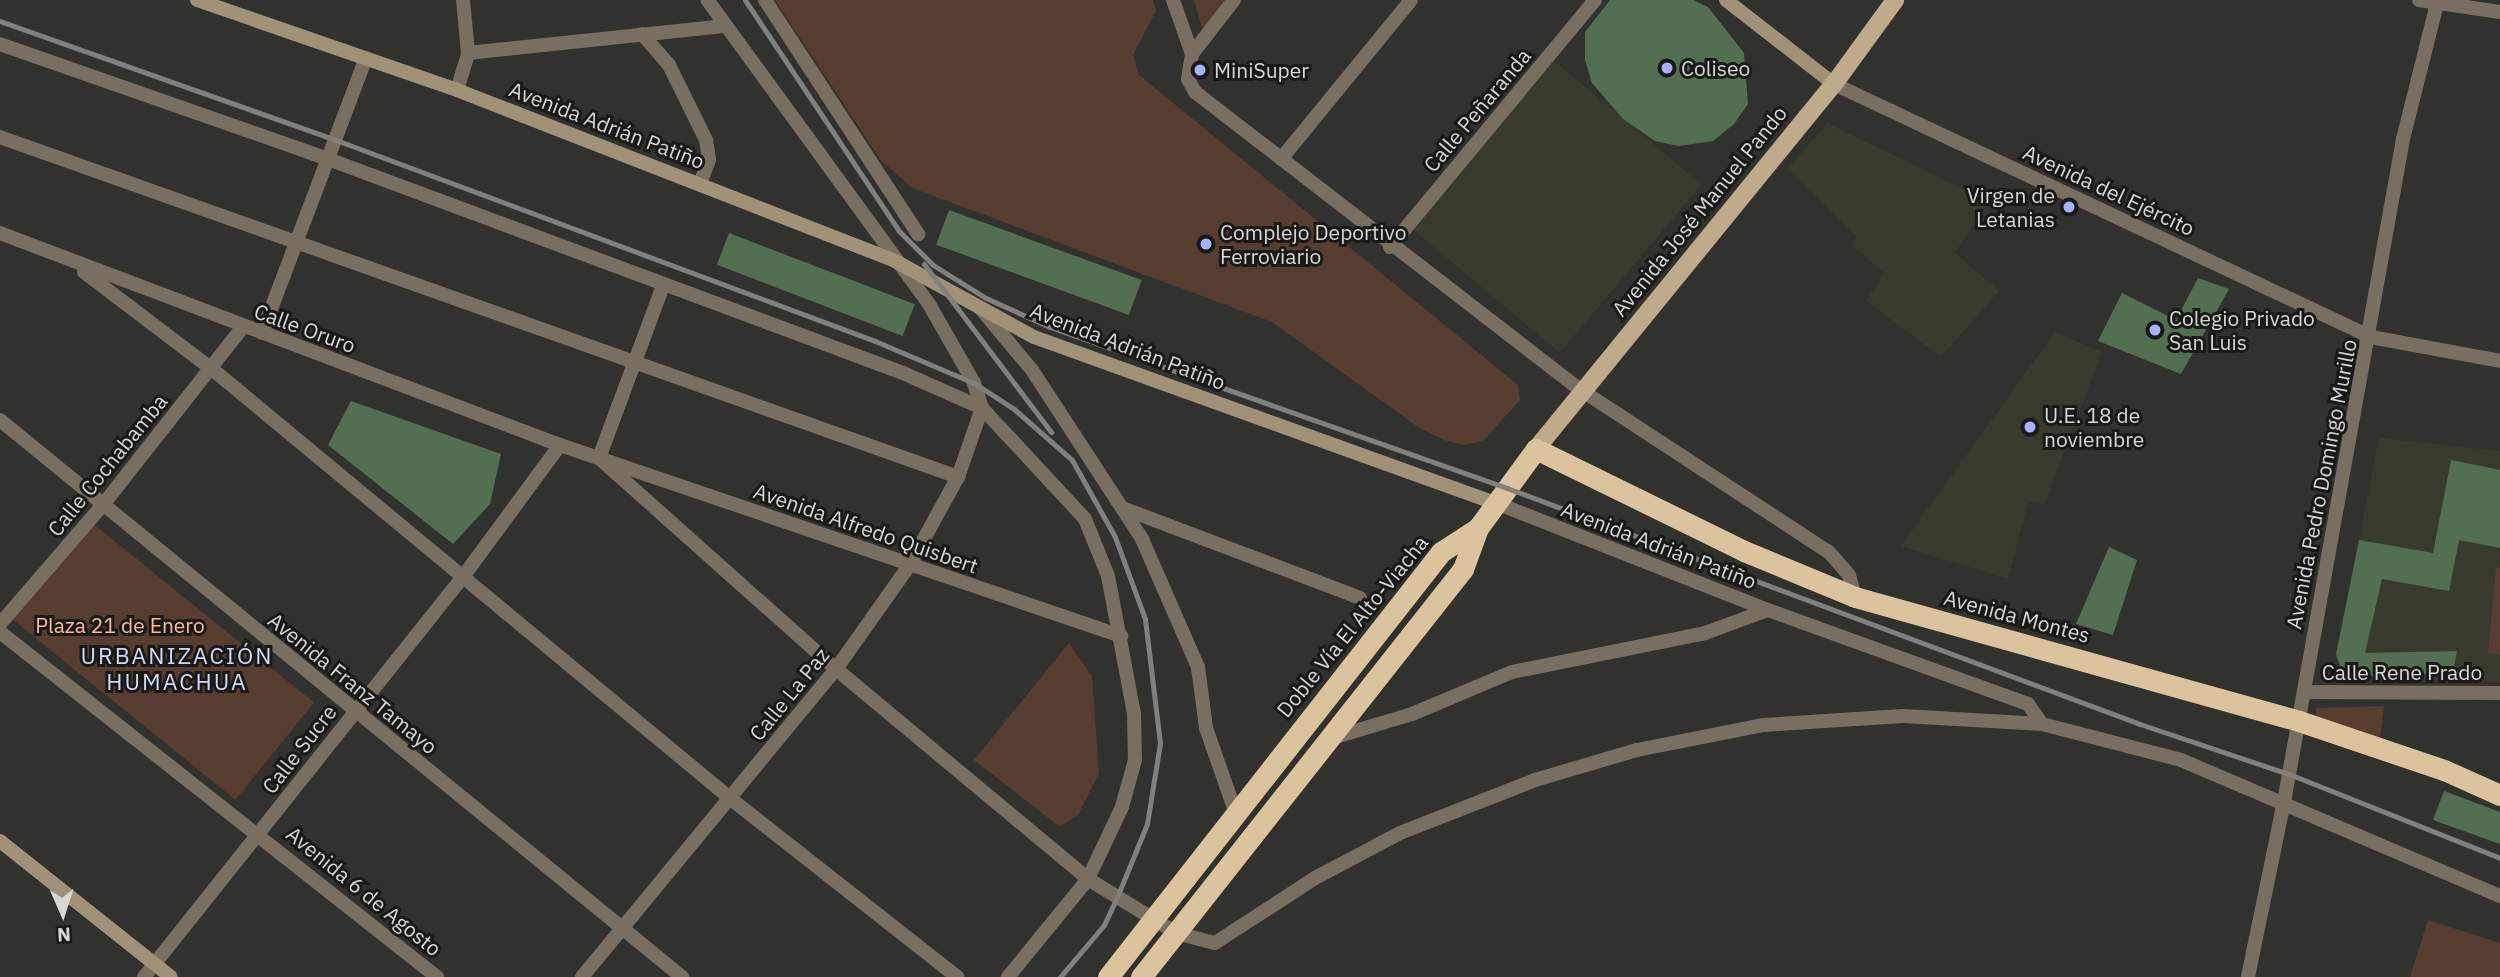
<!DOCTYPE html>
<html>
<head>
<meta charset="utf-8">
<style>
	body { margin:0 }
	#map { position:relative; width:2500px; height:977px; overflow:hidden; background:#31322d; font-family:"IBM Plex Sans",sans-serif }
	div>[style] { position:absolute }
	.built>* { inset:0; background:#393a2e; transform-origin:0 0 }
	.green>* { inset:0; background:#573c30; transform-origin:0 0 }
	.building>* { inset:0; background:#526f51; transform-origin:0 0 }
	.street>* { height:14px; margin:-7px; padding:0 7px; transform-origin:7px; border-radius:7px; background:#796f60 }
	.secondary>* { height:14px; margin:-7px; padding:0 7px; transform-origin:7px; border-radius:7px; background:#a19179 }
	.primary>* { height:18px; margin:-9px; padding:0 9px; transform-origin:9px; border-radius:9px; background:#bfab8c }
	.highway>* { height:21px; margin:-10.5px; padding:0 10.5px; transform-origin:10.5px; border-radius:10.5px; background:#dbc39d }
	.rail>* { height:5px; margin:-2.5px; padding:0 2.5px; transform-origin:2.5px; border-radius:2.5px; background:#80817d }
	.dots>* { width:19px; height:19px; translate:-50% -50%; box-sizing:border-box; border:4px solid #191917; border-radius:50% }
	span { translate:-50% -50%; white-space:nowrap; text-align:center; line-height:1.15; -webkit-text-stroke:6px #191917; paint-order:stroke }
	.poi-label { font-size:21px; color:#d7d8d4 }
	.left { translate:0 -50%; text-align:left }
	.right { translate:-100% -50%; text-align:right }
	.street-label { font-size:21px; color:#d7d8d4 }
	.park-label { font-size:21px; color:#fdba9d }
	.neighbourhood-label { font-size:23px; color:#d3d8f5; letter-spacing:2px }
	.north { position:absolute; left:28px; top:879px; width:70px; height:70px; -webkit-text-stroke:5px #191917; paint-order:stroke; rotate:177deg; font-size:19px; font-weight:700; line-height:28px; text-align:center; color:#d7d8d4 }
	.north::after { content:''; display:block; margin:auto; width:24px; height:32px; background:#d7d8d4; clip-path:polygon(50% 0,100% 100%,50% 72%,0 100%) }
</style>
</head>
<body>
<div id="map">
	<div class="built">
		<div style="left:1552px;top:59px;width:195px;height:220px;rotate:40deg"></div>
		<div style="clip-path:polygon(1827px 123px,1988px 201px,1955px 253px,1999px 291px,1941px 357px,1866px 301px,1885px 273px,1852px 246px,1856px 236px,1789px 168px)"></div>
		<div style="clip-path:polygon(2055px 332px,2102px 352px,2044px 505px,2028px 502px,2008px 579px,1901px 546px)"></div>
		<div style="clip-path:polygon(2379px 438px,2500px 451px,2500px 682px,2353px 677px,2341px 669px,2336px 654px)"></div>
	</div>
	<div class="green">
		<div style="clip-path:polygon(775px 0,1153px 0,1156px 11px,1133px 55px,1139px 75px,1518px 385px,1520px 400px,1483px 441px,1464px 445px,1444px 440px,1418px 427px,1272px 322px,912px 188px,880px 159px)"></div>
		<div style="clip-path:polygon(1194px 0,1226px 0,1203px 31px)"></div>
		<div style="left:91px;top:522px;width:287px;height:125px;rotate:39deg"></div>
		<div style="clip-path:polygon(2496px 567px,2500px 568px,2500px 654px,2488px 653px)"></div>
		<div style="clip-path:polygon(1069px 643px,1092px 676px,1099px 773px,1078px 815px,1060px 827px,974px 760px)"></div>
		<div style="clip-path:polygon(2384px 706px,2380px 740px,2316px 716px,2316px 708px)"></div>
		<div style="clip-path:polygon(2428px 920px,2500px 943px,2500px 977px,2410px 977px)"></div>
	</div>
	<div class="building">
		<div style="clip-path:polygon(1610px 0,1693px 0,1708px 7px,1744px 53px,1748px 104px,1734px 124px,1713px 141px,1679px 146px,1655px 141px,1623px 119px,1592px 83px,1585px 60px,1585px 32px)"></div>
		<div style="left:949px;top:210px;width:205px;height:37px;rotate:20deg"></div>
		<div style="left:729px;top:233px;width:199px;height:34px;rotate:21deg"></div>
		<div style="clip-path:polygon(2198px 278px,2229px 289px,2181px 374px,2098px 341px,2122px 293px,2176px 320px)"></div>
		<div style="clip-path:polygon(351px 401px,501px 454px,490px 504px,453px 544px,328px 445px)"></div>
		<div style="clip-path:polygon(2451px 460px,2500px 470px,2500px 548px,2459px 540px,2449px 591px,2382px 579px,2365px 653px,2457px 651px,2453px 673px,2353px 677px,2341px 669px,2336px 654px,2359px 540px,2433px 553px)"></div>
		<div style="clip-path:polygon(2109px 547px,2137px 560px,2113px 635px,2076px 624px)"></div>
		<div style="clip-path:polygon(2444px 791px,2500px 812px,2500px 844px,2433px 820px)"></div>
	</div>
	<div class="street">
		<div style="left:765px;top:0;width:280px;rotate:56.8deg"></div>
		<div style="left:1173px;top:0;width:57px;rotate:70.6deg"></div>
		<div style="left:1234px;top:0;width:68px;rotate:127.9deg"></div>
		<div style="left:1192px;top:54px;width:25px;rotate:99deg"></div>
		<div style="left:1188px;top:79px;width:15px;rotate:62deg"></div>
		<div style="left:1195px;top:92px;width:488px;rotate:37.7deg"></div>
		<div style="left:1581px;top:390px;width:296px;rotate:33.2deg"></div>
		<div style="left:1829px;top:552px;width:30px;rotate:49deg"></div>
		<div style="left:1849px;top:575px;width:23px;rotate:75deg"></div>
		<div style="left:2419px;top:0;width:82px;rotate:8.4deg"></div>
		<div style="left:642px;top:34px;width:41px;rotate:48.9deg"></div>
		<div style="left:669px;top:65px;width:84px;rotate:63.7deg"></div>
		<div style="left:706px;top:140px;width:20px;rotate:81deg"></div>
		<div style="left:709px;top:160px;width:26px;rotate:111deg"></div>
		<div style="left:0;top:44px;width:348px;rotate:19.3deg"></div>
		<div style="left:328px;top:159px;width:614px;rotate:20.41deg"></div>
		<div style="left:903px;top:373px;width:86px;rotate:23.9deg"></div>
		<div style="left:982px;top:408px;width:151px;rotate:47.1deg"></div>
		<div style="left:1085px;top:519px;width:61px;rotate:68deg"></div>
		<div style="left:1108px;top:576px;width:140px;rotate:79.3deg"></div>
		<div style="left:1134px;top:714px;width:46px;rotate:88.8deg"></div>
		<div style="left:1135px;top:760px;width:49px;rotate:105.5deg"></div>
		<div style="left:1122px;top:807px;width:80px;rotate:115.3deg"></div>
		<div style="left:1088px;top:879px;width:127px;rotate:129.2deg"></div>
		<div style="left:468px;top:53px;width:257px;rotate:-6deg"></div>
		<div style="left:1834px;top:84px;width:594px;rotate:25.23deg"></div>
		<div style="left:2371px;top:337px;width:131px;rotate:10.5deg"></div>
		<div style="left:457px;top:90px;width:39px;rotate:-73deg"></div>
		<div style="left:468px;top:53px;width:53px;rotate:-95.4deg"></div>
		<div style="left:0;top:137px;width:1017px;rotate:19.54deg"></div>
		<div style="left:1281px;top:159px;width:205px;rotate:-50.7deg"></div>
		<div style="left:0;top:233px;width:599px;rotate:20.74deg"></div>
		<div style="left:560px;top:445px;width:593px;rotate:18.8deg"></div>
		<div style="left:1390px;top:247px;width:321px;rotate:-50.3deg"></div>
		<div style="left:84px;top:272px;width:161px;rotate:37.2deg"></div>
		<div style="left:212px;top:369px;width:674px;rotate:39.64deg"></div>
		<div style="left:731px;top:799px;width:288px;rotate:38.2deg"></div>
		<div style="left:981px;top:309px;width:80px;rotate:50.1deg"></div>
		<div style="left:1032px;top:370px;width:202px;rotate:56.9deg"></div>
		<div style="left:1142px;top:539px;width:140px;rotate:66.4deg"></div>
		<div style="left:1198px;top:667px;width:62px;rotate:82.5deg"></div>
		<div style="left:1206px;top:728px;width:88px;rotate:70.7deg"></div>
		<div style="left:262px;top:333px;width:294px;rotate:-69.3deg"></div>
		<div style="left:0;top:420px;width:881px;rotate:39.24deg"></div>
		<div style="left:599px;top:458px;width:317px;rotate:41.7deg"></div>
		<div style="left:836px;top:669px;width:328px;rotate:39.8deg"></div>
		<div style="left:1088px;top:879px;width:103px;rotate:31.5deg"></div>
		<div style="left:1176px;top:933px;width:40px;rotate:14.4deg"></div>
		<div style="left:1215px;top:943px;width:119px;rotate:-33deg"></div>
		<div style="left:1315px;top:878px;width:96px;rotate:-27.9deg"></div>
		<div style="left:1400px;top:833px;width:145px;rotate:-21.4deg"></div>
		<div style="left:1535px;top:780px;width:106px;rotate:-16.4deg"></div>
		<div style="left:1637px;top:750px;width:128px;rotate:-11.2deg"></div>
		<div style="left:1763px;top:725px;width:140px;rotate:-3.7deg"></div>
		<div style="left:1903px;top:716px;width:139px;rotate:3.3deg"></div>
		<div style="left:2042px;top:724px;width:144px;rotate:14.5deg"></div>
		<div style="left:2181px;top:760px;width:347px;rotate:23.1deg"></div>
		<div style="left:599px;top:458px;width:184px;rotate:-69.6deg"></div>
		<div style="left:1496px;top:503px;width:292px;rotate:21.5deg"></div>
		<div style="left:1768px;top:610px;width:276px;rotate:19.9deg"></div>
		<div style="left:2028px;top:704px;width:24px;rotate:55deg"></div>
		<div style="left:1125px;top:509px;width:251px;rotate:20.7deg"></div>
		<div style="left:0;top:624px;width:156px;rotate:-49.2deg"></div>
		<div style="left:102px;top:506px;width:226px;rotate:-51.8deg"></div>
		<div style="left:0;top:632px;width:557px;rotate:38.29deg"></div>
		<div style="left:2304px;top:692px;width:196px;rotate:0.3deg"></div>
		<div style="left:1332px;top:738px;width:84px;rotate:-16.7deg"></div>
		<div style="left:1412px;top:714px;width:108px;rotate:-22.8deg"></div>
		<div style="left:1512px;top:672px;width:197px;rotate:-11.4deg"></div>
		<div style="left:1705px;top:633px;width:67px;rotate:-20.1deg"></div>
		<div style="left:144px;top:977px;width:510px;rotate:-51.45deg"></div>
		<div style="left:462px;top:578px;width:165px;rotate:-53.6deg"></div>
		<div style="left:582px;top:977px;width:399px;rotate:-50.5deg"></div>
		<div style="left:836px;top:669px;width:126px;rotate:-54.7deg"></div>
		<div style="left:909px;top:566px;width:102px;rotate:-61.2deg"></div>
		<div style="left:958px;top:477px;width:73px;rotate:-70.8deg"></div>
		<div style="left:982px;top:408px;width:26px;rotate:-108deg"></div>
		<div style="left:974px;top:383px;width:91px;rotate:-119.7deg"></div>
		<div style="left:929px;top:304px;width:376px;rotate:-126.1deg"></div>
		<div style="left:2248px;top:977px;width:179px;rotate:-78.4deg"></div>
		<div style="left:2284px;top:802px;width:674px;rotate:-79.82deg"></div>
		<div style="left:2403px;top:139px;width:143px;rotate:-75.9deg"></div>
	</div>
	<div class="secondary">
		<div style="left:197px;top:0;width:275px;rotate:19.1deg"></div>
		<div style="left:457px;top:90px;width:470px;rotate:21.3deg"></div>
		<div style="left:895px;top:261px;width:158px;rotate:28.7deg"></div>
		<div style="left:1034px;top:337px;width:491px;rotate:19.8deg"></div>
		<div style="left:1726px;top:0;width:137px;rotate:37.9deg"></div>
		<div style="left:0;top:841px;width:218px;rotate:38.5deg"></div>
	</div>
	<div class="primary">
		<div style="left:1536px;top:449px;width:471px;rotate:-50.8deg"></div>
		<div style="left:1834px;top:84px;width:104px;rotate:-54deg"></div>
	</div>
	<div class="highway">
		<div style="left:1108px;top:977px;width:540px;rotate:-51.92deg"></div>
		<div style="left:1441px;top:552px;width:44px;rotate:-33deg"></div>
		<div style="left:1141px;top:977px;width:520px;rotate:-51.72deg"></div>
		<div style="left:1463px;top:569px;width:44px;rotate:-69.9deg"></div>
		<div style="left:1478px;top:528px;width:98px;rotate:-53.7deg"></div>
		<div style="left:1536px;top:449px;width:232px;rotate:26.1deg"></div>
		<div style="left:1744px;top:551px;width:120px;rotate:22.5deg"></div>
		<div style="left:1855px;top:597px;width:461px;rotate:15.6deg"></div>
		<div style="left:2299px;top:721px;width:153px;rotate:18.7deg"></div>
		<div style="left:2444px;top:770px;width:61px;rotate:24.1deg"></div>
	</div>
	<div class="rail">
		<div style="left:745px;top:0;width:278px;rotate:56.3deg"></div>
		<div style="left:899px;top:231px;width:48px;rotate:45deg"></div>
		<div style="left:933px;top:265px;width:62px;rotate:31.9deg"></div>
		<div style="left:986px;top:298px;width:70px;rotate:24.4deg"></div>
		<div style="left:1050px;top:327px;width:485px;rotate:19.4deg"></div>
		<div style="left:1507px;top:488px;width:676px;rotate:20.45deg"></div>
		<div style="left:2140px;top:724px;width:157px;rotate:18.6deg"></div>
		<div style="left:2289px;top:774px;width:227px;rotate:21.7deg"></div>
		<div style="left:0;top:21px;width:356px;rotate:19.5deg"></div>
		<div style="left:336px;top:140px;width:575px;rotate:20.45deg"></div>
		<div style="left:875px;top:341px;width:108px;rotate:23deg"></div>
		<div style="left:974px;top:383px;width:48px;rotate:33deg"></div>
		<div style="left:1014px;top:409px;width:77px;rotate:41.3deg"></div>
		<div style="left:1072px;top:460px;width:88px;rotate:60.8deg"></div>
		<div style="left:1115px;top:537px;width:87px;rotate:69.9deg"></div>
		<div style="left:1145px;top:619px;width:125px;rotate:83.1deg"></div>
		<div style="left:1160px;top:743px;width:82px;rotate:99.1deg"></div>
		<div style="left:1147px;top:824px;width:79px;rotate:112.3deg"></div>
		<div style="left:1117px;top:897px;width:31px;rotate:115deg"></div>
		<div style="left:1104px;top:925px;width:68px;rotate:130.2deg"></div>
		<div style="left:924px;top:264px;width:211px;rotate:52.9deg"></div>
	</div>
	<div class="dots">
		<div style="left:1667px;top:68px;background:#a7b1fc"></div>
		<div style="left:1200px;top:70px;background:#a7b1fc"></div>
		<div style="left:2069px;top:207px;background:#a7b1fc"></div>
		<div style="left:1206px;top:244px;background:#a7b1fc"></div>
		<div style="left:2155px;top:330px;background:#a7b1fc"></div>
		<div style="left:2030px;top:427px;background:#a7b1fc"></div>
	</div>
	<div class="poi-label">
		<span class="left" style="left:1681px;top:68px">Coliseo</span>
		<span class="left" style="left:1214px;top:70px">MiniSuper</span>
		<span class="right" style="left:2055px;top:207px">Virgen de<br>Letanias</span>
		<span class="left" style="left:1220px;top:244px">Complejo Deportivo<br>Ferroviario</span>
		<span class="left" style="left:2169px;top:330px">Colegio Privado<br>San Luis</span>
		<span class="left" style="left:2044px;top:427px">U.E. 18 de<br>noviembre</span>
	</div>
	<div class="street-label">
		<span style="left:1477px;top:110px;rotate:-50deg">Calle Peñaranda</span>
		<span style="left:607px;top:125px;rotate:21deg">Avenida Adrián Patiño</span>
		<span style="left:2109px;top:190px;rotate:25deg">Avenida del Ejército</span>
		<span style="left:1699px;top:211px;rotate:-51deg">Avenida José Manuel Pando</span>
		<span style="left:305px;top:328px;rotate:20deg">Calle Oruro</span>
		<span style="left:1128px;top:346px;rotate:21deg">Avenida Adrián Patiño</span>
		<span style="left:107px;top:465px;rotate:-51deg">Calle Cochabamba</span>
		<span style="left:2321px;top:484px;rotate:-79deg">Avenida Pedro Domingo Murillo</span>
		<span style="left:866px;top:528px;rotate:19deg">Avenida Alfredo Quisbert</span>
		<span style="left:1659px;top:545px;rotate:21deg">Avenida Adrián Patiño</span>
		<span style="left:2017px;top:616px;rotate:15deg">Avenida Montes</span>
		<span style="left:1352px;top:626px;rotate:-51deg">Doble Vía El Alto-Viacha</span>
		<span style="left:2402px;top:672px">Calle Rene Prado</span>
		<span style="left:353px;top:683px;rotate:39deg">Avenida Franz Tamayo</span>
		<span style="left:789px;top:694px;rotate:-51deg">Calle La Paz</span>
		<span style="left:299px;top:749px;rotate:-52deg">Calle Sucre</span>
		<span style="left:364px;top:891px;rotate:39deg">Avenida 6 de Agosto</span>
	</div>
	<div class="park-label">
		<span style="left:120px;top:625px">Plaza 21 de Enero</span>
	</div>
	<div class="neighbourhood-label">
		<span style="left:177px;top:668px">URBANIZACIÓN<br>HUMACHUA</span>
	</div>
	<div class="north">N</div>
</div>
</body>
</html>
